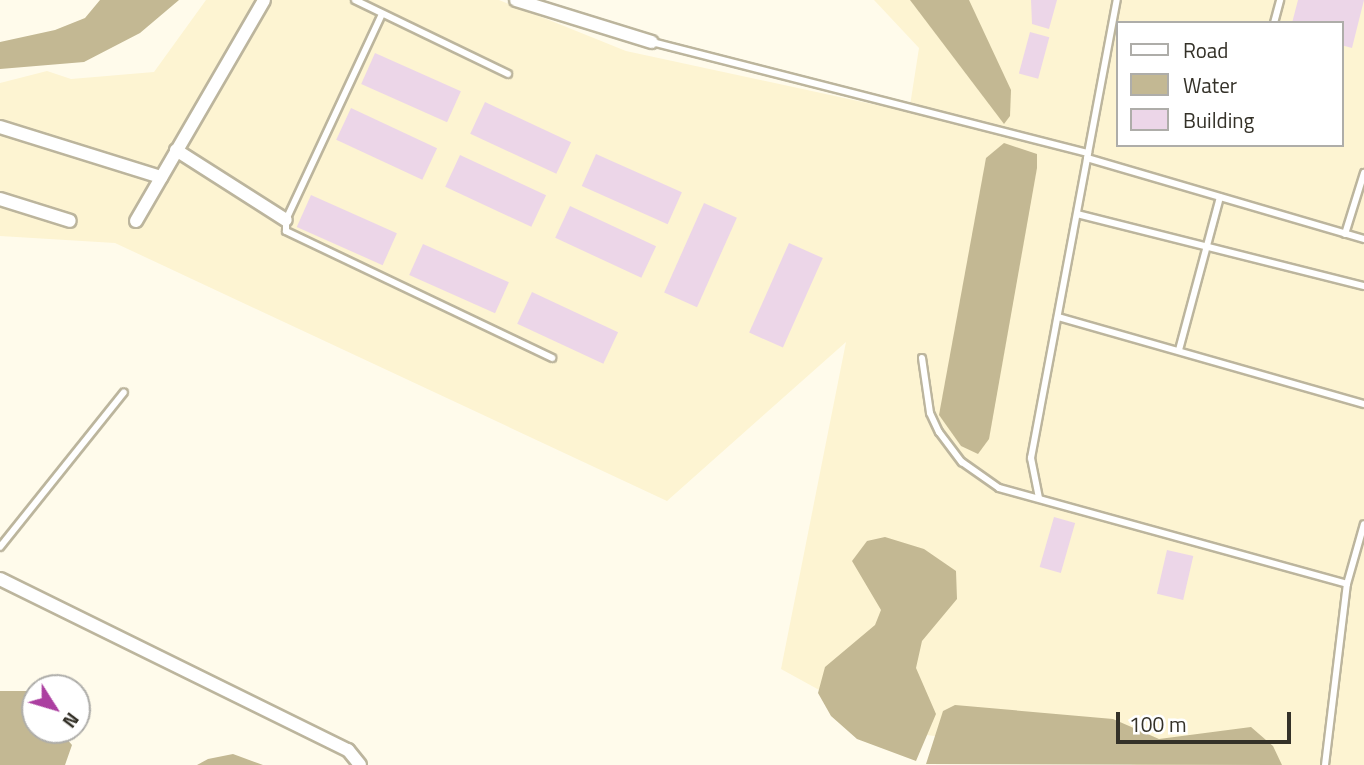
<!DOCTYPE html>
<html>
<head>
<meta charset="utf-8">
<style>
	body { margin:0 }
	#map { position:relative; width:1364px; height:765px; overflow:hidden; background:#fffbeb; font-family:"Titillium Web",sans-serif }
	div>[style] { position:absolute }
	.built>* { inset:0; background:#fdf4d2 }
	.water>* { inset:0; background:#c3b893 }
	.building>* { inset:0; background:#ecd6e8; transform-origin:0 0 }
	.roads { filter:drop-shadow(2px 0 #bcb59d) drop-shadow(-2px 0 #bcb59d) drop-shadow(0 2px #bcb59d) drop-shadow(0 -2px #bcb59d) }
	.lane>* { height:6px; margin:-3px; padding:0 3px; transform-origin:3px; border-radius:3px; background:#fff }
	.street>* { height:12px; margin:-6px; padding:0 6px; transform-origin:6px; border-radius:6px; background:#fff }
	span { translate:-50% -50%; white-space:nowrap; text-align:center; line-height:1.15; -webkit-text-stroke:5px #fff; paint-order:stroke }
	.legend { position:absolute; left:1116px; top:21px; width:228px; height:126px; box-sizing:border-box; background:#fff; border:2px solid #aeada9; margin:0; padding:9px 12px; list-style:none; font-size:21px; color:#343128 }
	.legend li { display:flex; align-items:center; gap:14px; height:35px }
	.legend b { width:35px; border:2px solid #aeada9 }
	.north { position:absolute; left:21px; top:674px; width:70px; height:70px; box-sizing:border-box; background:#fff; border:2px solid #aeada9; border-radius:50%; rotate:127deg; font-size:19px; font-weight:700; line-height:28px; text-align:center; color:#343128 }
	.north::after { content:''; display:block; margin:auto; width:24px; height:32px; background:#ab3fa0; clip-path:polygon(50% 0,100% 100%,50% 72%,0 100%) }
	.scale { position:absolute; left:1116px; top:712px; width:175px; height:32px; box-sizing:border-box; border:4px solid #343128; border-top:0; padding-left:9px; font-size:21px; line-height:24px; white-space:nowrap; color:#343128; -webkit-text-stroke:5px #fff; paint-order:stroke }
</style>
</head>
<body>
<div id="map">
	<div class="built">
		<div style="clip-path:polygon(evenodd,206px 0,499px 0,626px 51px,909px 112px,919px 48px,874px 0,1364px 0,1364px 765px,1137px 765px,892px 730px,781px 669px,846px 342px,667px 501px,115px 243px,0 236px,0 83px,47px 71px,71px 79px,154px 72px,206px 0,1117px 23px,1341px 23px,1341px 145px,1117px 145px,1117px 23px)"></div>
	</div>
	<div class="water">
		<div style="clip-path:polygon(100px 0,179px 0,140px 33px,84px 62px,0 69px,0 42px,55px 30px,85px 18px)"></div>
		<div style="clip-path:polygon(910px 0,969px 0,1011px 90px,1010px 116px,1004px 124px)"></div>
		<div style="clip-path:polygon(1004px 143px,1037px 154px,1037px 168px,989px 439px,978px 454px,961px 446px,939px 415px,986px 158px)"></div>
		<div style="clip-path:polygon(885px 537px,924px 549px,956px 571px,957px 599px,922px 641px,916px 668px,936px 714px,916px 761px,857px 739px,831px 716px,818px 693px,825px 667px,875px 625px,881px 610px,852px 561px,867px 541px)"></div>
		<div style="clip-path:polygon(0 691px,27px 691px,35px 701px,35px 730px,59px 730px,72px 745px,65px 765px,0 765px)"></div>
		<div style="clip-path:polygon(955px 705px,1113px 719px,1159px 739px,1251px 727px,1273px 746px,1282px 765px,926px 764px,943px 711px)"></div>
		<div style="clip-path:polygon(233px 754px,263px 765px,197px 765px,208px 759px)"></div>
	</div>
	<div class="building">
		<div style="clip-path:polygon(1031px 0,1057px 0,1049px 29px,1032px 24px)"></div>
		<div style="clip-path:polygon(1298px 0,1364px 0,1352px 48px,1341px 45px,1341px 23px,1292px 23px)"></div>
		<div style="left:1030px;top:32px;width:20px;height:43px;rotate:15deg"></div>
		<div style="left:375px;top:53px;width:94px;height:34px;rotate:24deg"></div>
		<div style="left:485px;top:102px;width:95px;height:35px;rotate:25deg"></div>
		<div style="left:351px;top:108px;width:95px;height:35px;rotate:25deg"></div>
		<div style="left:596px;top:154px;width:94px;height:35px;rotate:24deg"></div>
		<div style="left:460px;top:155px;width:95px;height:35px;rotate:25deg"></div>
		<div style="left:311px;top:195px;width:94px;height:35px;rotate:24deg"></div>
		<div style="left:704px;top:203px;width:36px;height:98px;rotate:24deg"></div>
		<div style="left:570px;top:206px;width:95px;height:35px;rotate:25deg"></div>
		<div style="left:789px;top:243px;width:37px;height:98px;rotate:24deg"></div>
		<div style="left:423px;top:244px;width:94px;height:34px;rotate:24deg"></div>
		<div style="left:532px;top:292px;width:95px;height:35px;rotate:25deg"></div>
		<div style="left:1054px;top:517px;width:22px;height:52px;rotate:16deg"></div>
		<div style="left:1167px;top:550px;width:27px;height:45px;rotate:13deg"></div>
	</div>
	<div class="roads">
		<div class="lane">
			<div style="left:355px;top:0;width:170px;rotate:25.8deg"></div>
			<div style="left:382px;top:14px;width:227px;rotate:115deg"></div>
			<div style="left:286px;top:220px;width:11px;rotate:90deg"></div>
			<div style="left:286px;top:231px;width:295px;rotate:25.5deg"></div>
			<div style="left:1274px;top:23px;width:24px;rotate:-75deg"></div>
			<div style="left:652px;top:42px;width:450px;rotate:14.3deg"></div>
			<div style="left:1087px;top:158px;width:289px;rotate:16.3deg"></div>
			<div style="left:1077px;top:214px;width:296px;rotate:14.1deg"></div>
			<div style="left:1345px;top:234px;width:64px;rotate:-72.7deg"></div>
			<div style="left:1058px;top:317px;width:318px;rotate:15.9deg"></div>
			<div style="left:1179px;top:350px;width:158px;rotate:-75deg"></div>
			<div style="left:922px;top:358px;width:56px;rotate:81.7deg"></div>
			<div style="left:930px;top:413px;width:21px;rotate:65deg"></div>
			<div style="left:939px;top:432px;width:38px;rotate:53deg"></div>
			<div style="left:962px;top:462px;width:45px;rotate:35.1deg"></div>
			<div style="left:999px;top:488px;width:361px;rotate:15.4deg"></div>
			<div style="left:1039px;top:498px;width:41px;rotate:-101.3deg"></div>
			<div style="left:1031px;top:458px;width:466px;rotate:-79.4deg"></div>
			<div style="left:0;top:547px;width:198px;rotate:-51.3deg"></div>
			<div style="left:1325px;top:765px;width:182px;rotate:-83.1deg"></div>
			<div style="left:1347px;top:584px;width:62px;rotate:-74.2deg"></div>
		</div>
		<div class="street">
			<div style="left:516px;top:0;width:142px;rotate:17.2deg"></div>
			<div style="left:0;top:127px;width:169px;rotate:17.3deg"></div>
			<div style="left:176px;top:150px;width:130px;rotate:32.5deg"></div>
			<div style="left:0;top:199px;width:73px;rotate:17.4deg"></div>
			<div style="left:136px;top:221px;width:255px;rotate:-59.9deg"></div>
			<div style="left:0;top:579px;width:388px;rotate:26.2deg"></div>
			<div style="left:348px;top:750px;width:19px;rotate:51deg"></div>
		</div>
	</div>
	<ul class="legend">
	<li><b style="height:9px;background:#fff"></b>Road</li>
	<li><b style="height:19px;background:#c3b893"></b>Water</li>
	<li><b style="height:19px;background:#ecd6e8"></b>Building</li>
	</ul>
	<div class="north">N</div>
	<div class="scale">100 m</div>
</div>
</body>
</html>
